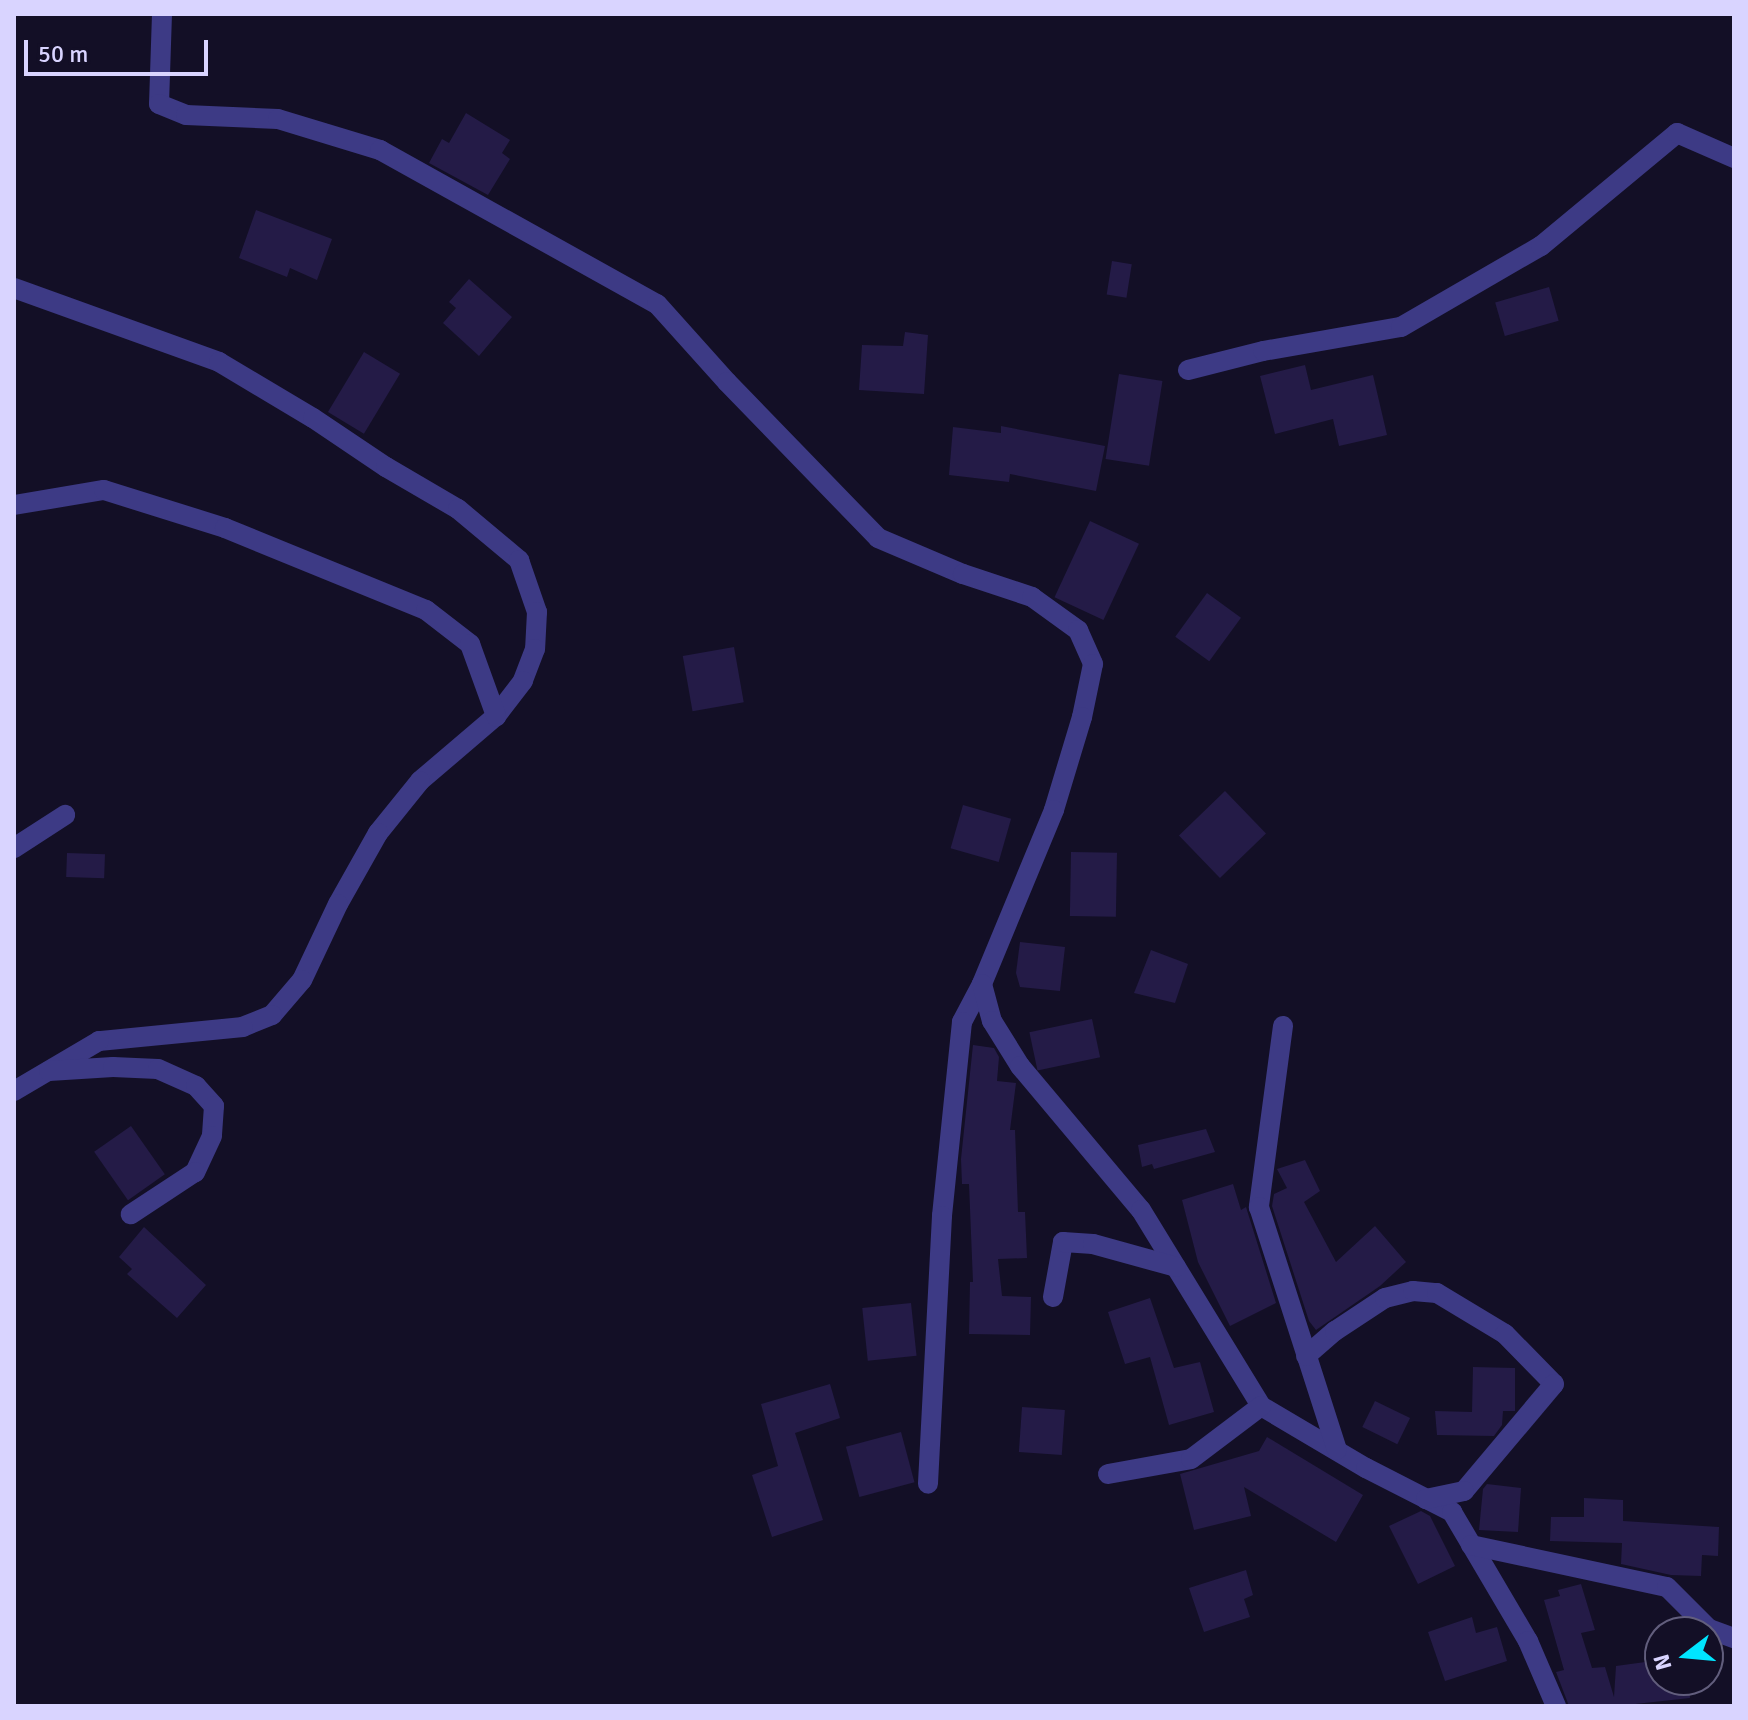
<!DOCTYPE html>
<html>
<head>
<meta charset="utf-8">
<style>
	body { margin:0 }
	#map { position:relative; width:1748px; height:1720px; overflow:hidden; background:#130f26; font-family:Signika,sans-serif }
	div>[style] { position:absolute }
	.building>* { inset:0; background:#241b47; transform-origin:0 0 }
	.street>* { height:20px; margin:-10px; padding:0 10px; transform-origin:10px; border-radius:10px; background:#3d3a85 }
	span { translate:-50% -50%; white-space:nowrap; text-align:center; line-height:1.15; -webkit-text-stroke:7px #130f26; paint-order:stroke }
	.frame { position:absolute; inset:0; border:16px solid #d9d4ff; pointer-events:none }
	.north { position:absolute; left:1644px; top:1616px; width:80px; height:80px; box-sizing:border-box; background:#130f26; border:2px solid #625e7d; border-radius:50%; rotate:254deg; font-size:22px; font-weight:700; line-height:32px; text-align:center; color:#d9d4ff }
	.north::after { content:''; display:block; margin:auto; width:28px; height:36px; background:#00e5ff; clip-path:polygon(50% 0,100% 100%,50% 72%,0 100%) }
	.scale { position:absolute; left:24px; top:40px; width:184px; height:36px; box-sizing:border-box; border:4px solid #d9d4ff; border-top:0; padding-left:10px; font-size:24px; line-height:28px; white-space:nowrap; color:#d9d4ff; -webkit-text-stroke:6px #130f26; paint-order:stroke }
</style>
</head>
<body>
<div id="map">
	<div class="building">
		<div style="clip-path:polygon(466px 113px,510px 140px,502px 153px,510px 159px,488px 195px,429px 163px,442px 139px,449px 143px)"></div>
		<div style="clip-path:polygon(256px 210px,332px 239px,317px 280px,290px 268px,287px 277px,239px 258px)"></div>
		<div style="left:1112px;top:261px;width:20px;height:34px;rotate:9deg"></div>
		<div style="clip-path:polygon(469px 279px,512px 317px,479px 356px,443px 323px,456px 308px,449px 302px)"></div>
		<div style="left:1549px;top:287px;width:35px;height:56px;rotate:74deg"></div>
		<div style="clip-path:polygon(905px 332px,928px 335px,924px 394px,859px 390px,862px 345px,903px 346px)"></div>
		<div style="left:364px;top:352px;width:42px;height:70px;rotate:31deg"></div>
		<div style="clip-path:polygon(1305px 365px,1311px 390px,1373px 375px,1387px 435px,1339px 446px,1333px 419px,1275px 434px,1260px 376px)"></div>
		<div style="left:1119px;top:374px;width:44px;height:86px;rotate:9deg"></div>
		<div style="clip-path:polygon(1001px 426px,1105px 446px,1096px 491px,1010px 474px,1009px 482px,949px 475px,953px 427px,1001px 433px)"></div>
		<div style="left:1090px;top:521px;width:54px;height:84px;rotate:25deg"></div>
		<div style="left:1207px;top:593px;width:42px;height:54px;rotate:36deg"></div>
		<div style="left:734px;top:647px;width:56px;height:52px;rotate:80deg"></div>
		<div style="left:1225px;top:791px;width:59px;height:64px;rotate:46deg"></div>
		<div style="left:963px;top:805px;width:50px;height:45px;rotate:16deg"></div>
		<div style="left:1071px;top:852px;width:46px;height:64px;rotate:1deg"></div>
		<div style="left:67px;top:853px;width:38px;height:24px;rotate:2deg"></div>
		<div style="clip-path:polygon(1020px 942px,1065px 947px,1060px 991px,1020px 987px,1016px 973px)"></div>
		<div style="clip-path:polygon(1151px 950px,1188px 964px,1175px 1003px,1134px 993px)"></div>
		<div style="left:1092px;top:1019px;width:39px;height:64px;rotate:78deg"></div>
		<div style="clip-path:polygon(973px 1045px,994px 1048px,999px 1057px,997px 1081px,1016px 1083px,1010px 1130px,1015px 1130px,1018px 1212px,1025px 1212px,1027px 1258px,998px 1259px,1002px 1296px,1031px 1297px,1030px 1335px,969px 1334px,970px 1282px,973px 1282px,969px 1184px,962px 1184px,961px 1159px)"></div>
		<div style="left:131px;top:1126px;width:59px;height:45px;rotate:55deg"></div>
		<div style="clip-path:polygon(1206px 1129px,1215px 1152px,1154px 1169px,1152px 1164px,1142px 1167px,1138px 1145px)"></div>
		<div style="clip-path:polygon(1305px 1160px,1320px 1191px,1304px 1202px,1336px 1262px,1375px 1226px,1406px 1262px,1380px 1286px,1316px 1330px,1309px 1321px,1272px 1206px,1274px 1194px,1287px 1188px,1277px 1169px)"></div>
		<div style="clip-path:polygon(1233px 1184px,1241px 1210px,1246px 1207px,1276px 1303px,1230px 1326px,1198px 1262px,1182px 1200px)"></div>
		<div style="clip-path:polygon(144px 1227px,206px 1285px,177px 1318px,127px 1274px,132px 1269px,119px 1257px)"></div>
		<div style="clip-path:polygon(1150px 1298px,1174px 1368px,1200px 1362px,1214px 1412px,1169px 1425px,1150px 1357px,1125px 1364px,1108px 1312px)"></div>
		<div style="left:911px;top:1303px;width:53px;height:49px;rotate:84deg"></div>
		<div style="clip-path:polygon(1473px 1367px,1515px 1368px,1515px 1411px,1503px 1411px,1502px 1425px,1494px 1436px,1437px 1435px,1435px 1411px,1472px 1412px)"></div>
		<div style="clip-path:polygon(830px 1384px,840px 1418px,795px 1433px,823px 1520px,772px 1537px,752px 1475px,778px 1466px,761px 1404px)"></div>
		<div style="left:1375px;top:1401px;width:39px;height:29px;rotate:26deg"></div>
		<div style="left:1022px;top:1407px;width:43px;height:45px;rotate:4deg"></div>
		<div style="left:901px;top:1432px;width:52px;height:57px;rotate:75deg"></div>
		<div style="clip-path:polygon(1267px 1437px,1363px 1495px,1336px 1542px,1244px 1487px,1251px 1516px,1194px 1530px,1180px 1474px,1259px 1451px)"></div>
		<div style="clip-path:polygon(1487px 1484px,1521px 1488px,1518px 1532px,1479px 1530px,1483px 1489px)"></div>
		<div style="clip-path:polygon(1584px 1498px,1623px 1500px,1623px 1521px,1719px 1527px,1718px 1556px,1702px 1555px,1701px 1576px,1671px 1575px,1621px 1564px,1622px 1543px,1550px 1541px,1551px 1517px,1584px 1517px)"></div>
		<div style="clip-path:polygon(1421px 1511px,1430px 1516px,1455px 1566px,1418px 1584px,1389px 1526px)"></div>
		<div style="clip-path:polygon(1246px 1570px,1253px 1595px,1244px 1599px,1250px 1617px,1204px 1632px,1189px 1588px)"></div>
		<div style="clip-path:polygon(1581px 1584px,1595px 1630px,1581px 1633px,1592px 1668px,1605px 1667px,1614px 1697px,1616px 1666px,1660px 1660px,1660px 1680px,1688px 1680px,1690px 1698px,1617px 1706px,1569px 1706px,1556px 1672px,1564px 1670px,1544px 1600px,1560px 1596px,1558px 1590px)"></div>
		<div style="clip-path:polygon(1472px 1617px,1476px 1633px,1497px 1627px,1507px 1661px,1445px 1681px,1428px 1632px)"></div>
	</div>
	<div class="street">
		<div style="left:162px;top:14px;width:90px;rotate:91.9deg"></div>
		<div style="left:159px;top:104px;width:29px;rotate:22deg"></div>
		<div style="left:186px;top:115px;width:92px;rotate:2.5deg"></div>
		<div style="left:278px;top:119px;width:107px;rotate:16.9deg"></div>
		<div style="left:380px;top:150px;width:317px;rotate:29.1deg"></div>
		<div style="left:657px;top:304px;width:105px;rotate:48.1deg"></div>
		<div style="left:727px;top:382px;width:217px;rotate:45.9deg"></div>
		<div style="left:878px;top:538px;width:92px;rotate:23deg"></div>
		<div style="left:963px;top:574px;width:73px;rotate:18.4deg"></div>
		<div style="left:1032px;top:597px;width:57px;rotate:35.7deg"></div>
		<div style="left:1078px;top:630px;width:37px;rotate:66deg"></div>
		<div style="left:1093px;top:664px;width:54px;rotate:101.7deg"></div>
		<div style="left:1082px;top:717px;width:97px;rotate:106.8deg"></div>
		<div style="left:1054px;top:810px;width:188px;rotate:112.5deg"></div>
		<div style="left:982px;top:984px;width:43px;rotate:117.8deg"></div>
		<div style="left:962px;top:1022px;width:195px;rotate:95.9deg"></div>
		<div style="left:942px;top:1216px;width:268px;rotate:93deg"></div>
		<div style="left:14px;top:288px;width:218px;rotate:19.8deg"></div>
		<div style="left:219px;top:362px;width:109px;rotate:30.8deg"></div>
		<div style="left:313px;top:418px;width:88px;rotate:33.9deg"></div>
		<div style="left:386px;top:467px;width:83px;rotate:30.3deg"></div>
		<div style="left:458px;top:509px;width:80px;rotate:39.9deg"></div>
		<div style="left:519px;top:560px;width:55px;rotate:70.9deg"></div>
		<div style="left:537px;top:612px;width:37px;rotate:93deg"></div>
		<div style="left:535px;top:649px;width:34px;rotate:111deg"></div>
		<div style="left:523px;top:681px;width:44px;rotate:127.6deg"></div>
		<div style="left:496px;top:716px;width:100px;rotate:139.5deg"></div>
		<div style="left:420px;top:781px;width:67px;rotate:128.9deg"></div>
		<div style="left:378px;top:833px;width:81px;rotate:119.4deg"></div>
		<div style="left:338px;top:904px;width:84px;rotate:115.3deg"></div>
		<div style="left:302px;top:980px;width:46px;rotate:130.6deg"></div>
		<div style="left:272px;top:1015px;width:31px;rotate:158deg"></div>
		<div style="left:243px;top:1027px;width:145px;rotate:174.4deg"></div>
		<div style="left:99px;top:1041px;width:99px;rotate:149.5deg"></div>
		<div style="left:1188px;top:370px;width:77px;rotate:-14.2deg"></div>
		<div style="left:1263px;top:351px;width:140px;rotate:-9.9deg"></div>
		<div style="left:1401px;top:327px;width:162px;rotate:-30.1deg"></div>
		<div style="left:1541px;top:246px;width:177px;rotate:-39.7deg"></div>
		<div style="left:1677px;top:133px;width:62px;rotate:23.7deg"></div>
		<div style="left:14px;top:505px;width:91px;rotate:-9.5deg"></div>
		<div style="left:104px;top:490px;width:127px;rotate:17.4deg"></div>
		<div style="left:225px;top:528px;width:217px;rotate:22.2deg"></div>
		<div style="left:426px;top:610px;width:56px;rotate:37.7deg"></div>
		<div style="left:470px;top:644px;width:77px;rotate:70.1deg"></div>
		<div style="left:14px;top:848px;width:61px;rotate:-32.9deg"></div>
		<div style="left:982px;top:984px;width:38px;rotate:75deg"></div>
		<div style="left:992px;top:1021px;width:53px;rotate:58.1deg"></div>
		<div style="left:1020px;top:1066px;width:188px;rotate:50deg"></div>
		<div style="left:1141px;top:1210px;width:230px;rotate:58.5deg"></div>
		<div style="left:1261px;top:1406px;width:122px;rotate:30.6deg"></div>
		<div style="left:1366px;top:1468px;width:97px;rotate:27.1deg"></div>
		<div style="left:1452px;top:1512px;width:150px;rotate:59.5deg"></div>
		<div style="left:1528px;top:1641px;width:71px;rotate:66.7deg"></div>
		<div style="left:1283px;top:1026px;width:183px;rotate:97.6deg"></div>
		<div style="left:1259px;top:1207px;width:255px;rotate:72.2deg"></div>
		<div style="left:49px;top:1071px;width:64px;rotate:-3.6deg"></div>
		<div style="left:113px;top:1067px;width:45px;rotate:2.5deg"></div>
		<div style="left:158px;top:1069px;width:42px;rotate:24.1deg"></div>
		<div style="left:196px;top:1086px;width:27px;rotate:48deg"></div>
		<div style="left:214px;top:1106px;width:30px;rotate:94deg"></div>
		<div style="left:212px;top:1136px;width:40px;rotate:115deg"></div>
		<div style="left:195px;top:1172px;width:77px;rotate:146.7deg"></div>
		<div style="left:1053px;top:1297px;width:56px;rotate:-79.7deg"></div>
		<div style="left:1063px;top:1242px;width:30px;rotate:4deg"></div>
		<div style="left:1093px;top:1244px;width:86px;rotate:15.5deg"></div>
		<div style="left:1306px;top:1356px;width:38px;rotate:-41deg"></div>
		<div style="left:1335px;top:1331px;width:60px;rotate:-33.4deg"></div>
		<div style="left:1385px;top:1298px;width:29px;rotate:-14deg"></div>
		<div style="left:1413px;top:1291px;width:24px;rotate:5deg"></div>
		<div style="left:1437px;top:1293px;width:79px;rotate:31.1deg"></div>
		<div style="left:1505px;top:1334px;width:70px;rotate:45.6deg"></div>
		<div style="left:1554px;top:1384px;width:140px;rotate:130.1deg"></div>
		<div style="left:1464px;top:1491px;width:39px;rotate:168deg"></div>
		<div style="left:1108px;top:1474px;width:84px;rotate:-10.2deg"></div>
		<div style="left:1191px;top:1459px;width:88px;rotate:-37.1deg"></div>
		<div style="left:1471px;top:1545px;width:200px;rotate:12.1deg"></div>
		<div style="left:1667px;top:1587px;width:59px;rotate:45deg"></div>
		<div style="left:1709px;top:1629px;width:27px;rotate:20deg"></div>
	</div>
	<div class="frame"></div>
	<div class="north">N</div>
	<div class="scale">50 m</div>
</div>
</body>
</html>
